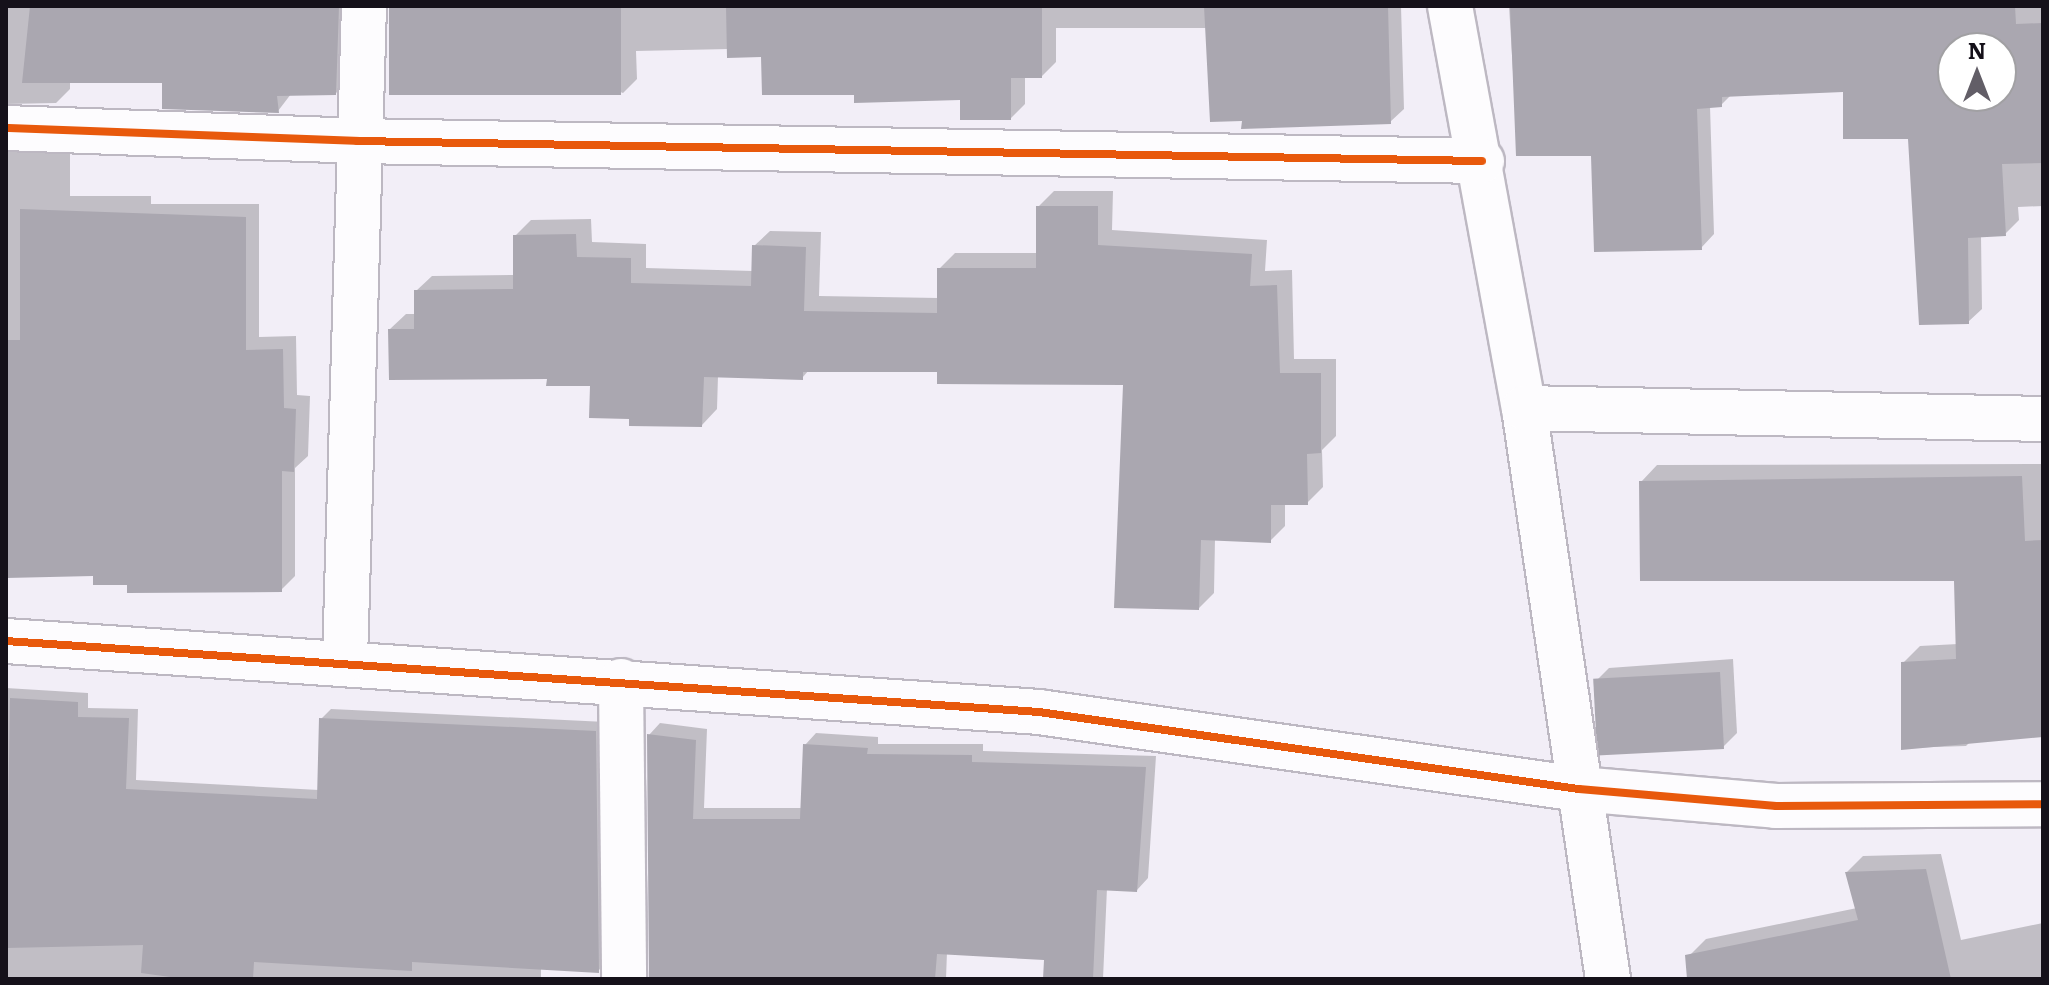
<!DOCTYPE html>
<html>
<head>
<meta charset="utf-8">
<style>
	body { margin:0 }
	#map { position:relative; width:2049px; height:985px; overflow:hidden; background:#f2eef7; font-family:Literata,serif }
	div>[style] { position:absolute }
	.shadow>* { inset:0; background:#0003 }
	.building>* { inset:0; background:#aaa7b0; transform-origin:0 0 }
	.roads { filter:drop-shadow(2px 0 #bdb8c2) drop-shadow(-2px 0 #bdb8c2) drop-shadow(0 2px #bdb8c2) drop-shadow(0 -2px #bdb8c2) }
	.minor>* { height:44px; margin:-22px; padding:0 22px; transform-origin:22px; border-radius:22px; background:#fdfcfe }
	.cycleway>* { height:8px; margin:-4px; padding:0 4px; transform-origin:4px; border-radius:4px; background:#e8590c }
	span { translate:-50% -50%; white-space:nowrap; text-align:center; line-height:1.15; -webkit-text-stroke:6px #fff; paint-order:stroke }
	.frame { position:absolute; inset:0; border:8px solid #15111a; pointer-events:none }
	.north { position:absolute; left:1937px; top:32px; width:80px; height:80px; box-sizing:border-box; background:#fff; border:2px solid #a1a0a3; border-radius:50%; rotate:0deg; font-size:22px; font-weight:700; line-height:32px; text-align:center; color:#15111a }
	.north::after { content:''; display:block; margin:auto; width:28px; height:36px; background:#625e67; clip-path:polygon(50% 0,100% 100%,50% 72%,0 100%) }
</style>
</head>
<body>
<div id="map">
	<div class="shadow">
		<div style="clip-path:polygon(6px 6px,352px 6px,350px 79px,336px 93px,291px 94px,278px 111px,164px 81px,70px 81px,70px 89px,56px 103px,6px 104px)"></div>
		<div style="clip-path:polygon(391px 6px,1401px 6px,1404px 109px,1390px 122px,1244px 119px,1207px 28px,1056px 28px,1056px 62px,1042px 76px,1025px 76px,1025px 104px,1011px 118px,962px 98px,856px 93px,763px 55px,729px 49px,636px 51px,637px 79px,623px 93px)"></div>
		<div style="clip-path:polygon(evenodd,1509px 6px,2043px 6px,2043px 206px,2018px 207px,2019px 220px,2005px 234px,1981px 235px,1982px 309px,1968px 322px,1910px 137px,1845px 90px,1732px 94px,1721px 105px,1710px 106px,1714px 234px,1701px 248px,1593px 154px,1518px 154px,1509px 6px,1953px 48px,2001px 48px,2001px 96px,1953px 96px,1953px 48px)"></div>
		<div style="clip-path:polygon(6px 135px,70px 142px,70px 196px,151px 196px,151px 204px,259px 204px,259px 337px,296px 336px,297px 395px,310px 396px,308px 456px,295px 468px,295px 576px,281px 590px,129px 583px,95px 574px,6px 576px)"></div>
		<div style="clip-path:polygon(1054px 191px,1113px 191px,1112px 230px,1267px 240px,1265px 271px,1292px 270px,1294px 359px,1336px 359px,1336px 436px,1322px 450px,1323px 487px,1307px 503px,1285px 503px,1285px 526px,1270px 541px,1215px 539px,1214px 593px,1199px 608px,1125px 383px,939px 370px,809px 370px,802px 378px,718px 376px,717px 409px,702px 425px,631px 417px,592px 384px,390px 329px,406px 314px,416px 314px,416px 291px,432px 276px,515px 275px,515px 236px,531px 220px,591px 219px,592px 242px,646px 244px,646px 268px,753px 271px,754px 246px,770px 231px,821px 232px,819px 296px,939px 298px,939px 269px,955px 253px,1038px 253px,1038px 207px)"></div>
		<div style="clip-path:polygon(2043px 464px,2043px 735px,1974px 738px,1966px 746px,1903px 748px,1903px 663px,1920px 646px,1958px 644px,1956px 579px,1641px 482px,1657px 465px)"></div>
		<div style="clip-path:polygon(1733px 659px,1737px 733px,1723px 747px,1595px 682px,1609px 668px)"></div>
		<div style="clip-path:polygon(6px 688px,88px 693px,88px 708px,138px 709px,136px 780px,319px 790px,321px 719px,331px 709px,606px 722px,608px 961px,598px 971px,541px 968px,541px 979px,6px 979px)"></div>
		<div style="clip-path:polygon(660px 723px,707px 729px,704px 808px,802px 808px,805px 745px,816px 733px,878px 737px,878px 744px,983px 744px,983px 751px,1156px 756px,1148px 878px,1137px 890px,1107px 888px,1103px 979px,1045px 979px,1046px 958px,947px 952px,946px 979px,651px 979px,649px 735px)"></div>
		<div style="clip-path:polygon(1941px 854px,1961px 940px,2043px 923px,2043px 979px,1695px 979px,1690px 955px,1706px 939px,1857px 908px,1847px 872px,1863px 856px)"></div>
	</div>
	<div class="building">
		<div style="clip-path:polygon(30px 6px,339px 6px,336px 95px,277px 96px,279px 113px,162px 109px,162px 83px,22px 83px)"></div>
		<div style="left:389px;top:6px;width:232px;height:89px"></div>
		<div style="clip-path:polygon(726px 6px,1042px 6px,1042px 78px,1011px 78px,1011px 120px,960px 120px,960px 100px,854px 103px,854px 95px,762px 95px,761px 57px,727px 58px)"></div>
		<div style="clip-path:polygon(1204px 6px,1388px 6px,1391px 124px,1241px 129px,1242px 121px,1210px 122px)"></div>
		<div style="clip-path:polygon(evenodd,1510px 6px,2015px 6px,2016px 24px,2043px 23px,2043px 163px,2002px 164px,2006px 236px,1968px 238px,1969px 324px,1919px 325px,1908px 139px,1843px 139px,1843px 92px,1722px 97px,1722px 107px,1697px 109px,1702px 250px,1594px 252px,1591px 156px,1516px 156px,1510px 6px,1953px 48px,2001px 48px,2001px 96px,1953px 96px,1953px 48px)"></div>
		<div style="clip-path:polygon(1036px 206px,1098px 206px,1098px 245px,1252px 254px,1250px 286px,1277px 285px,1280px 373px,1321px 373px,1321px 453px,1307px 454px,1308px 505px,1271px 505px,1271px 543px,1201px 540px,1199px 610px,1114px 608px,1123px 385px,937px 384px,937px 372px,803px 372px,803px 380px,704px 377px,702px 427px,629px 426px,629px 419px,589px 418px,590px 386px,546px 386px,547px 379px,389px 380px,388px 329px,414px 329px,414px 290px,513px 289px,513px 235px,576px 234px,577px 257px,631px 258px,631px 283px,751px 286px,752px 245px,806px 247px,804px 311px,937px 313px,937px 268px,1036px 268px)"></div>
		<div style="clip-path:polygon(20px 209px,246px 217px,246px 350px,283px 349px,284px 408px,296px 409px,294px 472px,282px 471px,282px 592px,127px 593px,127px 585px,93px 585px,93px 576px,6px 578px,6px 340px,20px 340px)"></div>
		<div style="clip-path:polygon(2022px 476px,2025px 541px,2043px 540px,2043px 737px,1901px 750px,1901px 662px,1956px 659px,1954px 581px,1640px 581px,1639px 481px)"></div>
		<div style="left:1720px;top:672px;width:77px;height:127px;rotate:87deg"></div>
		<div style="clip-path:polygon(10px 698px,78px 702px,78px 717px,129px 718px,126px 789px,317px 799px,319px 718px,596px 731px,599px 973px,412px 962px,412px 971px,254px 962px,253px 979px,185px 979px,141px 973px,143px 945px,6px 948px)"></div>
		<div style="clip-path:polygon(647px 734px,696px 740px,693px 819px,800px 819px,803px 744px,868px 748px,867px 754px,972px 755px,972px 762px,1146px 767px,1137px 892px,1097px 890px,1093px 979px,1043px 979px,1044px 960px,937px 954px,935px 979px,649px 979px)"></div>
		<div style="clip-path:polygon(1926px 869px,1951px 979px,1687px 979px,1685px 955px,1858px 920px,1845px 872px)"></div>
	</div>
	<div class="roads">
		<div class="minor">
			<div style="left:1450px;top:6px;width:409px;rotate:79.6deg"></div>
			<div style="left:1524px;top:408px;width:577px;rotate:81.63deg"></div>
			<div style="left:6px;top:128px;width:351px;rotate:2.1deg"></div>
			<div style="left:357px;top:141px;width:1125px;rotate:1.02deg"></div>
			<div style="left:1524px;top:408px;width:519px;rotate:1.21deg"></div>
			<div style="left:6px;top:641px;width:1035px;rotate:3.93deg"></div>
			<div style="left:1039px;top:712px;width:545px;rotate:8.12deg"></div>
			<div style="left:1579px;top:789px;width:198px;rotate:4.9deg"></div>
			<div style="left:1776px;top:806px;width:267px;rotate:-0.4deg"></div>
			<div style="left:345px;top:660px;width:654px;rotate:-88.34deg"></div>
			<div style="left:621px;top:681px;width:298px;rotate:89.4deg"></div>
		</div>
	</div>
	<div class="cycleway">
		<div style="left:6px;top:128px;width:351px;rotate:2.1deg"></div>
		<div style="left:357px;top:141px;width:1125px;rotate:1.02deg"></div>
		<div style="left:6px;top:641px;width:1035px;rotate:3.93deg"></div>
		<div style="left:1039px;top:712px;width:545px;rotate:8.12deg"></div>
		<div style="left:1579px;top:789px;width:198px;rotate:4.9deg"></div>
		<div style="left:1776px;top:806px;width:267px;rotate:-0.4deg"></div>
	</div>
	<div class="frame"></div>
	<div class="north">N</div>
</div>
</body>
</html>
